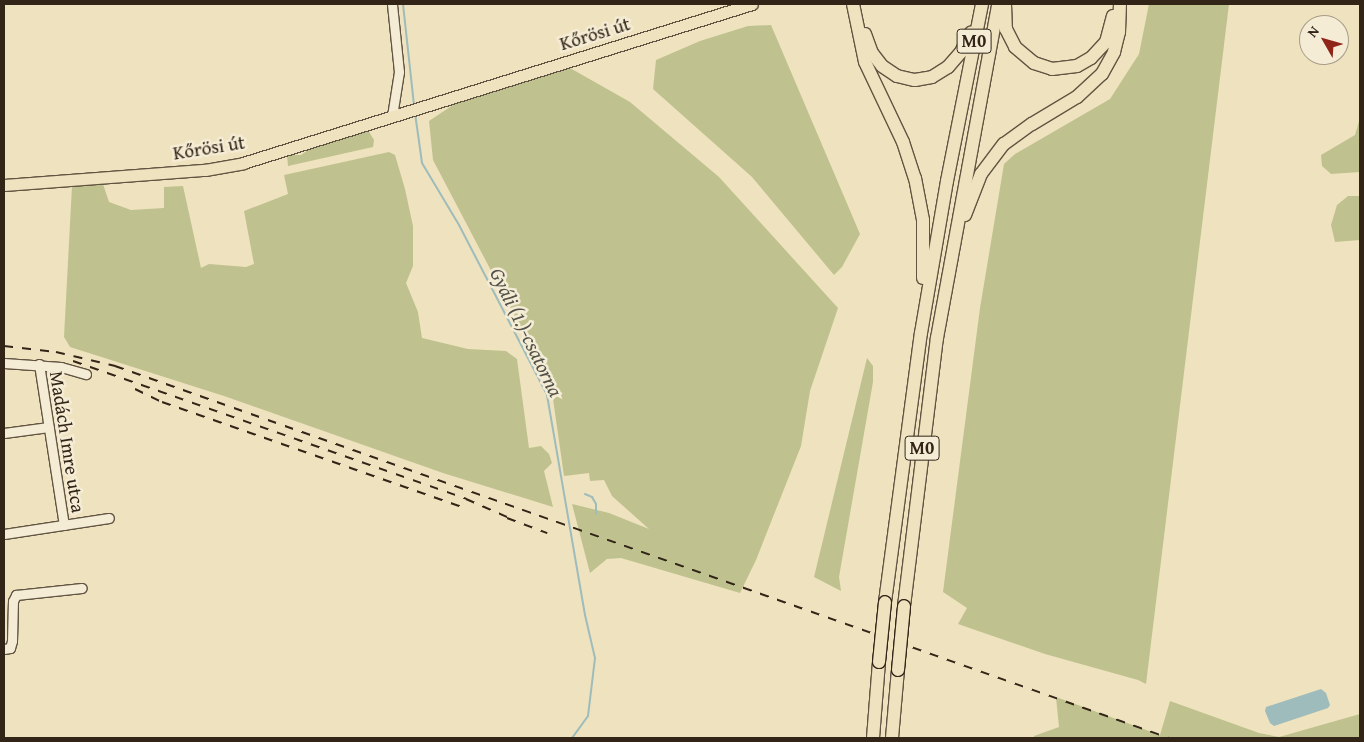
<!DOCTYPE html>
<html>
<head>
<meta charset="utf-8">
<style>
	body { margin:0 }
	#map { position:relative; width:1364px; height:742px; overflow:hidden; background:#efe2bf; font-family:"Gentium Book Plus",serif }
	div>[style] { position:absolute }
	.green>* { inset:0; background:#bfc28e }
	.water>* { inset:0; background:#9dbcbb }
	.stream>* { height:2px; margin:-1px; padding:0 1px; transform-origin:1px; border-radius:1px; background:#9dbcbb }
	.roads { filter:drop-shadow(1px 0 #615442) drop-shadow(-1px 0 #615442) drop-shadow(0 1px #615442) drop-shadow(0 -1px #615442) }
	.minor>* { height:9px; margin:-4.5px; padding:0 4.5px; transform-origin:4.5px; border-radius:4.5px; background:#f5ecd5 }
	.major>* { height:11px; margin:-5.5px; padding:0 5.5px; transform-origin:5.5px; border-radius:5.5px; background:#efe2bf }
	.highway>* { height:12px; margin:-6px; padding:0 6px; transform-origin:6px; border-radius:6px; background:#efe2bf }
	.rail>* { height:2px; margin-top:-1px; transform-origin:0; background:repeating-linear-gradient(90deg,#322518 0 9px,transparent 0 18px) }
	.bridges { filter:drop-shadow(1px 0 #322518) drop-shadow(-1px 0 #322518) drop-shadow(0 1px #322518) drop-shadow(0 -1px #322518) }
	.highway-bridge>* { height:12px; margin:-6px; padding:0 6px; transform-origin:6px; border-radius:6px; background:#efe2bf }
	span { translate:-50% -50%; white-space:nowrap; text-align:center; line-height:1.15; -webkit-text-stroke:5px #f5ecd5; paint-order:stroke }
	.shield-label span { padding:1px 4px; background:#f5ecd5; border:1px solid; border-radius:4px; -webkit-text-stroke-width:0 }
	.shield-label { font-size:18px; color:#322518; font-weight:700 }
	.street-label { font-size:19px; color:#322518 }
	.water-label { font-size:20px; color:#525249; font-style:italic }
	.frame { position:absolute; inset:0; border:5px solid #322518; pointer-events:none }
	.north { position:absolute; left:1299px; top:15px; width:50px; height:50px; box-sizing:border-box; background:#f5ecd5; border:1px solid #a79c89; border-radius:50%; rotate:308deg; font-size:14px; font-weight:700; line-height:20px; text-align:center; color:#322518 }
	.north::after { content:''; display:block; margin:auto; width:18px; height:22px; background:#8f2418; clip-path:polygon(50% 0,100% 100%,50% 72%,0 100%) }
</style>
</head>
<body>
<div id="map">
	<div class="green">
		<div style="clip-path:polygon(1149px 4px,1229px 4px,1146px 684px,1138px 680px,1045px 654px,958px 624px,967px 608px,943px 592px,980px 308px,1004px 164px,1015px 154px,1110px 99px,1139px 54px)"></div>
		<div style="clip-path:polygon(771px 25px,860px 234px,842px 267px,834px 275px,752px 177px,653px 89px,656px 60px,700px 41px,748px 26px)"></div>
		<div style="clip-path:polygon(570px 68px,630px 102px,719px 177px,838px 308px,810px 391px,801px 446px,756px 560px,740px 593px,621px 558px,607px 559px,590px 573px,572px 504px,609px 513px,649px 529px,612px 496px,604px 480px,590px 481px,589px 473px,564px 476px,551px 385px,433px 160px,429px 121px,456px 103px)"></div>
		<div style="clip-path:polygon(1360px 118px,1360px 172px,1331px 174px,1322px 166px,1321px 155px,1355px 135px)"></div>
		<div style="clip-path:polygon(368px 130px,374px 140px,373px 147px,288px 166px,287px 155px,301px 155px,314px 146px)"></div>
		<div style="clip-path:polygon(389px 152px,395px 155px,405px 189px,413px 226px,413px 266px,406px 283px,418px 312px,422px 338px,468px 349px,506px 351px,517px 359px,529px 448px,541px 446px,549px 454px,552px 463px,544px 471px,553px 507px,443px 473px,224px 396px,70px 347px,64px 337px,72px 186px,103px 184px,109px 202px,131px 210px,164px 208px,164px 187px,183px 186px,201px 268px,209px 264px,246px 267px,254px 264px,244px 211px,288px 194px,284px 175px)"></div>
		<div style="clip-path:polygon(1348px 196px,1360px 196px,1360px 240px,1335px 242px,1331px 225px,1337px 205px)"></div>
		<div style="clip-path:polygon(867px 358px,873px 366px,873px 382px,839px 577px,841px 591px,814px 577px)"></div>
		<div style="clip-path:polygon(1056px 697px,1160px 735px,1170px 701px,1259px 733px,1279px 737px,1360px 714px,1360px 738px,1034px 738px,1034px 736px,1059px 727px)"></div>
	</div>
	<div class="water">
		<div style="clip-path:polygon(1321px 689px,1326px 693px,1330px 705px,1328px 708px,1274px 726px,1270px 723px,1265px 711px,1266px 707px)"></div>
	</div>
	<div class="stream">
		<div style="left:403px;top:4px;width:103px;rotate:83.8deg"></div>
		<div style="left:415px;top:113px;width:50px;rotate:82deg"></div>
		<div style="left:422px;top:163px;width:72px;rotate:59.2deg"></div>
		<div style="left:459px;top:225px;width:191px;rotate:62.6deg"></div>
		<div style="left:547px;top:395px;width:223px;rotate:80.2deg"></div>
		<div style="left:585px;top:615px;width:44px;rotate:76.9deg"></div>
		<div style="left:595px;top:658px;width:58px;rotate:96.9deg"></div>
		<div style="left:588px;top:716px;width:27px;rotate:126deg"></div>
		<div style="left:585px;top:494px;width:8px;rotate:23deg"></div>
		<div style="left:592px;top:497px;width:8px;rotate:60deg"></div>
		<div style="left:596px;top:504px;width:10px;rotate:90deg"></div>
	</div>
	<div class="roads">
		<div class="minor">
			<div style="left:392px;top:116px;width:45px;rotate:-81deg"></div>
			<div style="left:399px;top:72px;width:68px;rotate:-95.9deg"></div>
			<div style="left:4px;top:363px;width:57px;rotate:4deg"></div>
			<div style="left:61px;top:367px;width:26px;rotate:16deg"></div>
			<div style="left:39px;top:364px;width:163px;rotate:81.2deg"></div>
			<div style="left:4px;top:433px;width:45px;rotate:-7.6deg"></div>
			<div style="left:4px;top:534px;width:106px;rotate:-8.7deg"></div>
			<div style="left:4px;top:649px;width:6px;rotate:-9deg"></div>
			<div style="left:10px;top:648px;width:7px;rotate:-74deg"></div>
			<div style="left:12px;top:641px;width:40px;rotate:-88.6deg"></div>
			<div style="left:13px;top:601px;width:7px;rotate:-63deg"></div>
			<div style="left:16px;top:595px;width:66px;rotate:-6.1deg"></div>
		</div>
		<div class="major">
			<div style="left:4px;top:185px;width:202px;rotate:-4.3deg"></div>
			<div style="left:205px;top:170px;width:39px;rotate:-10deg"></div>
			<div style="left:243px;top:163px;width:533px;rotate:-17.35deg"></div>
		</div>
		<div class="highway">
			<div style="left:853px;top:4px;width:59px;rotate:78.3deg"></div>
			<div style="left:865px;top:62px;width:89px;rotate:64.6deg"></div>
			<div style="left:903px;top:142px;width:38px;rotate:72deg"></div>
			<div style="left:915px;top:178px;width:43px;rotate:79.2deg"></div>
			<div style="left:923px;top:220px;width:58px;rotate:90deg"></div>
			<div style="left:1005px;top:4px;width:25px;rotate:88deg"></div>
			<div style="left:1006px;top:29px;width:20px;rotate:63deg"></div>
			<div style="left:1015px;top:47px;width:25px;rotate:40deg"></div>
			<div style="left:1034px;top:63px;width:19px;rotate:18deg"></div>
			<div style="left:1052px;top:69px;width:25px;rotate:-7deg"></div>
			<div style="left:1077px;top:66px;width:16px;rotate:-30deg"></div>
			<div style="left:1091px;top:58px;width:22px;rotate:-47deg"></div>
			<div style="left:1106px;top:42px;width:27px;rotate:-75deg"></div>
			<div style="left:865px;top:34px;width:20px;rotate:70deg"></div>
			<div style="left:872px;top:53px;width:16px;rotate:52deg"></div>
			<div style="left:882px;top:66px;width:18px;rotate:34deg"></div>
			<div style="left:897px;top:76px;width:18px;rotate:13deg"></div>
			<div style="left:915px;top:80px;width:17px;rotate:-10deg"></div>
			<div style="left:932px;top:77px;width:19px;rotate:-32deg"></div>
			<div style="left:948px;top:67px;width:20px;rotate:-49deg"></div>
			<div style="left:961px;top:52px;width:22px;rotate:-63deg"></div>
			<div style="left:965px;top:215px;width:44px;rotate:-68.7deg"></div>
			<div style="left:981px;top:174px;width:38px;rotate:-53deg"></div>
			<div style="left:1004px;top:144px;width:34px;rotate:-36deg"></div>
			<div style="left:1032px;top:124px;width:52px;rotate:-31deg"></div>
			<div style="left:1077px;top:97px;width:34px;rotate:-43deg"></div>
			<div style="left:1102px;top:74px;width:25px;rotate:-61deg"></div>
			<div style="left:1114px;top:52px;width:21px;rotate:-76deg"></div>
			<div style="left:1119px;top:32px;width:28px;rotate:-88deg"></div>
			<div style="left:885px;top:602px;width:271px;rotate:-82.4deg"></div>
			<div style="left:921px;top:333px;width:154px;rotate:-80.3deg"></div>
			<div style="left:947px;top:181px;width:180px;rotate:-78.8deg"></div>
			<div style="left:904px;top:606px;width:270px;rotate:-83deg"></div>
			<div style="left:937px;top:338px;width:340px;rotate:-79.6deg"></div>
			<div style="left:873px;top:738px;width:76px;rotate:-85.5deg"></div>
			<div style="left:892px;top:738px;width:68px;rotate:-85deg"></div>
		</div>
	</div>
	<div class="rail">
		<div style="left:4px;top:346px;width:52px;rotate:6.6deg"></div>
		<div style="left:56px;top:352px;width:61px;rotate:13.3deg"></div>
		<div style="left:115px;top:366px;width:1118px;rotate:19.44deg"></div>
		<div style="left:73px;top:361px;width:417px;rotate:19.3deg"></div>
		<div style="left:466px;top:499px;width:52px;rotate:23.6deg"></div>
		<div style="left:135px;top:389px;width:30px;rotate:26deg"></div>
		<div style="left:162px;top:402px;width:317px;rotate:19.3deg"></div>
		<div style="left:507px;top:518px;width:43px;rotate:20.6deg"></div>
	</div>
	<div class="bridges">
		<div class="highway-bridge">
			<div style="left:879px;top:662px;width:60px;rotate:-84.3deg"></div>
			<div style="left:898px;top:670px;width:64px;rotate:-84.6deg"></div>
		</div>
	</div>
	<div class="shield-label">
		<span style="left:974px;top:41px">M0</span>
		<span style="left:922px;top:448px">M0</span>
	</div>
	<div class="street-label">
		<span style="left:595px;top:34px;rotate:-17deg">Kőrösi út</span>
		<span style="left:209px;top:148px;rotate:-9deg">Kőrösi út</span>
		<span style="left:67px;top:442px;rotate:81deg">Madách Imre utca</span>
	</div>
	<div class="water-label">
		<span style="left:527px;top:332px;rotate:64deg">Gyáli (1.)-csatorna</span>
	</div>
	<div class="frame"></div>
	<div class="north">N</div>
</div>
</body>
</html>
